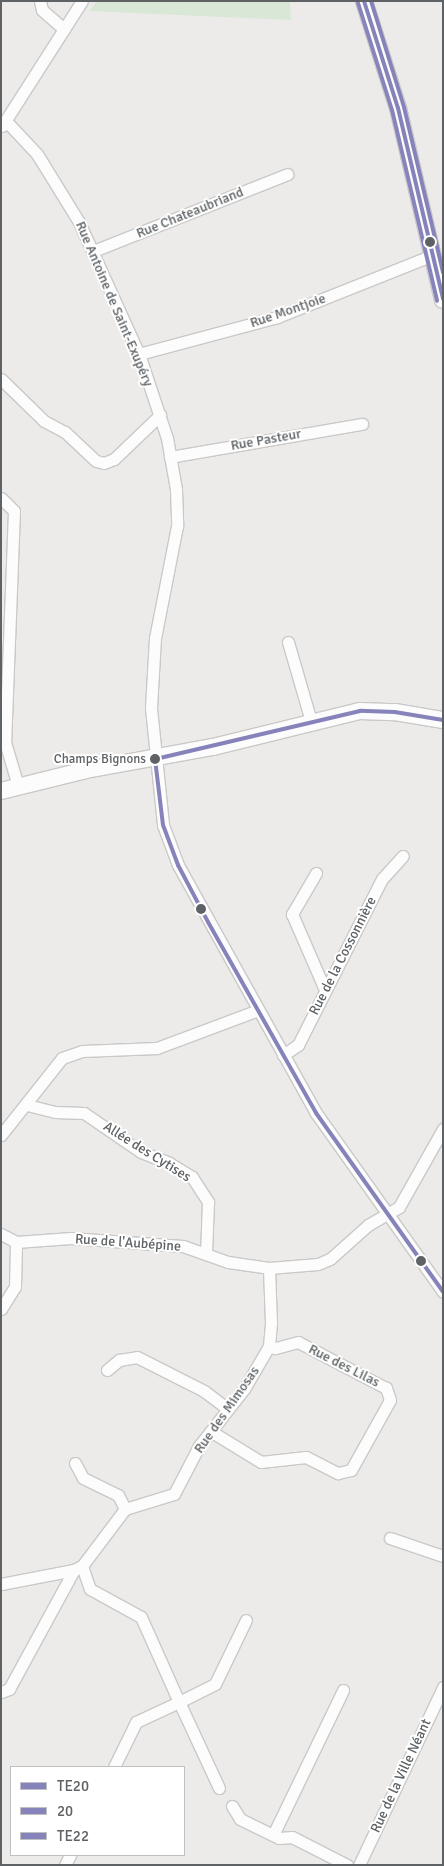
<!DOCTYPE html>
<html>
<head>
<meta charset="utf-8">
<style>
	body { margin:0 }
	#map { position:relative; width:444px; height:1866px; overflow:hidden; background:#edebe9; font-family:Signika,sans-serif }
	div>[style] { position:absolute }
	.green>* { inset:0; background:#d9e7d6 }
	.roads { filter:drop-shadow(1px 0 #cac9c8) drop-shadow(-1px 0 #cac9c8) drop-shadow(0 1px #cac9c8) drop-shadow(0 -1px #cac9c8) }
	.street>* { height:11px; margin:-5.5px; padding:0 5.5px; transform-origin:5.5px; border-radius:5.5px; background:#fcfcfc }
	.secondary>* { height:16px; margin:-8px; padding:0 8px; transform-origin:8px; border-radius:8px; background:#fcfcfc }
	.bus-1>* { height:4px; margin:-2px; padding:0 2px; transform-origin:2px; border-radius:2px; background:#8683bb }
	.bus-2>* { height:4px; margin:-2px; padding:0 2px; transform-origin:2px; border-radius:2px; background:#8784bc }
	.bus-3>* { height:4px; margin:-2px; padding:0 2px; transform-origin:2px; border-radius:2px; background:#8683bb }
	.dots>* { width:14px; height:14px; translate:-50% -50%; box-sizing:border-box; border:2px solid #fff; border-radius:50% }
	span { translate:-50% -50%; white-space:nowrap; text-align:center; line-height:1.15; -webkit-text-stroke:4px #fff; paint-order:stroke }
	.bus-label { font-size:13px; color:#5e6265 }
	.right { translate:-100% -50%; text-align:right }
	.street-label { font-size:14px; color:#5e6265 }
	.frame { position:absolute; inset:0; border:2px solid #5e6265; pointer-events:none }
	.legend { position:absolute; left:10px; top:1766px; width:175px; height:90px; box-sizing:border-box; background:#fff; border:1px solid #bfc0c1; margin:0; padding:6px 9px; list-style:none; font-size:15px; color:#5e6265 }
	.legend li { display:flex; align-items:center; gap:10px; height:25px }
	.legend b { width:25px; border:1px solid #bfc0c1 }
</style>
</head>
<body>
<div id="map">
	<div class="green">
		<div style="clip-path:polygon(97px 1px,290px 1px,291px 20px,89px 11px)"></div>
	</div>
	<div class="roads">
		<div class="street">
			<div style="left:40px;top:1px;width:9px;rotate:77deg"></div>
			<div style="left:42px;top:10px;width:29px;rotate:41deg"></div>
			<div style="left:6px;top:121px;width:45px;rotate:46.8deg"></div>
			<div style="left:37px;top:154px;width:80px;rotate:58.3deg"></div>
			<div style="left:79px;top:222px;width:145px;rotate:65.6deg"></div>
			<div style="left:139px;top:354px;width:89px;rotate:71.6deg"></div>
			<div style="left:167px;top:438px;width:52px;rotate:80deg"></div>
			<div style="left:176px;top:489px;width:37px;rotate:88deg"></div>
			<div style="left:177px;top:526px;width:114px;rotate:101.1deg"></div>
			<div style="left:155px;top:638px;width:70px;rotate:93.3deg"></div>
			<div style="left:151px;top:708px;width:118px;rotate:84.1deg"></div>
			<div style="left:163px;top:825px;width:43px;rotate:69.4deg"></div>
			<div style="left:178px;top:865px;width:284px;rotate:60.9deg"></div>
			<div style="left:316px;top:1113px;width:219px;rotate:54.6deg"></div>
			<div style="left:2px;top:126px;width:148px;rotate:-57.4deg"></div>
			<div style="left:93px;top:251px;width:209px;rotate:-21.6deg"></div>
			<div style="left:139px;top:354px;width:143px;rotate:-15deg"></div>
			<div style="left:277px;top:317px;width:168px;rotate:-21.7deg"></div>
			<div style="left:1px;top:379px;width:60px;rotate:44.3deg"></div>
			<div style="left:44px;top:421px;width:24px;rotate:28deg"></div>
			<div style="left:65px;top:432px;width:42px;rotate:43.1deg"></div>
			<div style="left:96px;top:461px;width:8px;rotate:14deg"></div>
			<div style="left:104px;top:463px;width:11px;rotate:-22deg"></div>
			<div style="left:114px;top:459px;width:64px;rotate:-43.7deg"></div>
			<div style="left:170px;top:457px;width:195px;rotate:-9.8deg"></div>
			<div style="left:1px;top:498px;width:18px;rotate:45deg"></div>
			<div style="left:14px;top:511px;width:231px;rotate:92.2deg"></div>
			<div style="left:5px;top:742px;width:46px;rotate:73.5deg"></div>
			<div style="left:288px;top:642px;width:82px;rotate:73.8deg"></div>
			<div style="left:316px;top:873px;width:48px;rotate:120.3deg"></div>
			<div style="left:292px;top:914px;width:83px;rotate:66.5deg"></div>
			<div style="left:283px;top:1055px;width:18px;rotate:-34deg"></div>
			<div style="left:298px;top:1045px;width:186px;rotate:-63.2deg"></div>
			<div style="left:382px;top:879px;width:31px;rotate:-48deg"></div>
			<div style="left:27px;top:1105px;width:29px;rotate:14deg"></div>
			<div style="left:55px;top:1112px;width:29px;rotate:2deg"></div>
			<div style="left:84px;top:1113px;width:69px;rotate:34.4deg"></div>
			<div style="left:141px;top:1152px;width:30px;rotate:21deg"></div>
			<div style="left:169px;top:1163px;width:27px;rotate:31deg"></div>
			<div style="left:192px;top:1177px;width:30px;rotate:57deg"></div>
			<div style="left:208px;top:1202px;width:51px;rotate:92.2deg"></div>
			<div style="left:1px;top:1135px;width:98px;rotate:-51.6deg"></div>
			<div style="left:62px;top:1058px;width:21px;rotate:-19deg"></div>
			<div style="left:82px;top:1051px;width:75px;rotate:-2.3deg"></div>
			<div style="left:157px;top:1048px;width:108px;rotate:-20.6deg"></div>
			<div style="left:1px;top:1234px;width:17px;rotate:28deg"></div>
			<div style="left:16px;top:1242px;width:55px;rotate:-4.2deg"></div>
			<div style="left:71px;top:1238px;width:112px;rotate:4.1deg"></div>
			<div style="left:183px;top:1246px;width:48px;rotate:19.6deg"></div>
			<div style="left:228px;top:1262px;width:41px;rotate:8.3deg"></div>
			<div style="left:269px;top:1268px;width:49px;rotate:-4.7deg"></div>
			<div style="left:318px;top:1264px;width:13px;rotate:-23deg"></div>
			<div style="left:330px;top:1259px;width:51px;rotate:-41.8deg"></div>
			<div style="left:368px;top:1225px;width:36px;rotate:-30deg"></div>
			<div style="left:399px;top:1207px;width:90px;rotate:-60.6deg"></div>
			<div style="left:1px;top:1309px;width:26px;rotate:-58deg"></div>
			<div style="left:15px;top:1287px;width:45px;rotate:-88.7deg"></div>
			<div style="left:107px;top:1370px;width:16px;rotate:-40deg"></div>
			<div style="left:119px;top:1360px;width:18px;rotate:-9deg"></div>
			<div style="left:137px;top:1357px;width:75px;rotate:26.9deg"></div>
			<div style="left:204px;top:1391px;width:30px;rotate:37deg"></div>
			<div style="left:212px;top:1432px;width:57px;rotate:31.5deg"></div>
			<div style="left:261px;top:1462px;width:45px;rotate:-6.3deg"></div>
			<div style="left:306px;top:1457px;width:36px;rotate:27deg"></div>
			<div style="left:338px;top:1473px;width:13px;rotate:-13deg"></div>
			<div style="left:351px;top:1470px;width:80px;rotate:-60.9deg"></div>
			<div style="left:390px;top:1400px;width:13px;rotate:-108deg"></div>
			<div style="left:386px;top:1388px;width:99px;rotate:-152.4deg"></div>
			<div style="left:298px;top:1342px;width:24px;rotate:165deg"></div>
			<div style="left:275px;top:1348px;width:6px;rotate:-162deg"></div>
			<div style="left:75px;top:1463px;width:17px;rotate:62deg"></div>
			<div style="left:83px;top:1478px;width:39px;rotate:26deg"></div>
			<div style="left:118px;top:1495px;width:16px;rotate:63deg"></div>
			<div style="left:390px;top:1538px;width:56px;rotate:18.8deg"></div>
			<div style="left:82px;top:1566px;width:24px;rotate:71deg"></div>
			<div style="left:90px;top:1589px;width:58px;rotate:28.8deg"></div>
			<div style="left:141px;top:1617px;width:93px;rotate:65.9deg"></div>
			<div style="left:179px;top:1702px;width:47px;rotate:155.1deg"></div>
			<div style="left:136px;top:1722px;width:50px;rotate:116.1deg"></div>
			<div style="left:1px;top:1584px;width:74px;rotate:-10.9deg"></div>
			<div style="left:74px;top:1570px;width:9px;rotate:-27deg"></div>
			<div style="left:82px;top:1566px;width:71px;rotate:-53deg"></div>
			<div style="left:125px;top:1509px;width:51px;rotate:-17deg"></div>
			<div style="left:174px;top:1494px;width:54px;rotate:-62.5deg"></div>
			<div style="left:199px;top:1446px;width:73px;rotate:-51.7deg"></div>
			<div style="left:244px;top:1389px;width:50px;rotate:-59.8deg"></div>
			<div style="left:269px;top:1346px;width:23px;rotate:-85deg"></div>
			<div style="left:271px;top:1323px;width:55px;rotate:-92.1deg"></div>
			<div style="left:1px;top:1692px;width:9px;rotate:-21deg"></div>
			<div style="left:9px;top:1689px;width:136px;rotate:-61.4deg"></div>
			<div style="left:219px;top:1788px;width:95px;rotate:-114.9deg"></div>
			<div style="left:179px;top:1702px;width:40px;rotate:-26.6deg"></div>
			<div style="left:215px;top:1684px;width:71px;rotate:-64.2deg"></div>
			<div style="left:232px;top:1806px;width:15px;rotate:58deg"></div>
			<div style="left:240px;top:1819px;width:43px;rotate:26deg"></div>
			<div style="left:279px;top:1838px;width:13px;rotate:-4deg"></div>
			<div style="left:292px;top:1837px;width:62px;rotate:27deg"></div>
			<div style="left:273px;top:1835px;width:161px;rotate:-64.2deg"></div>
			<div style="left:65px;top:1865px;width:11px;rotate:-63deg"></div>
			<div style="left:359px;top:1865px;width:197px;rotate:-64.7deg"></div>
		</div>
		<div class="secondary">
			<div style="left:364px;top:1px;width:112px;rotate:72.4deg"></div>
			<div style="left:398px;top:108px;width:197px;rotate:76.8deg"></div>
			<div style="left:1px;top:791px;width:88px;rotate:-13.9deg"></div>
			<div style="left:86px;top:770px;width:129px;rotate:-10.3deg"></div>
			<div style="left:213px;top:747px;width:151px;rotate:-13.8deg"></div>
			<div style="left:360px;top:711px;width:35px;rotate:2deg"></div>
			<div style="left:395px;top:712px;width:49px;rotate:9.5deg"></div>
		</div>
	</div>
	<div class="bus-1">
		<div style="left:364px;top:1px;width:112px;rotate:72.4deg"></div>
		<div style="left:398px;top:108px;width:196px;rotate:76.7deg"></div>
		<div style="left:443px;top:720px;width:49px;rotate:-170.5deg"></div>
		<div style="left:395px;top:712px;width:35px;rotate:-178deg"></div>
		<div style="left:360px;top:711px;width:211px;rotate:166.8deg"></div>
		<div style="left:155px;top:759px;width:66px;rotate:83.1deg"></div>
		<div style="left:163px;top:825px;width:43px;rotate:69.4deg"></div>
		<div style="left:178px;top:865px;width:64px;rotate:62.2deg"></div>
		<div style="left:208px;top:922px;width:219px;rotate:60.5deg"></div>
		<div style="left:316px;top:1113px;width:219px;rotate:54.6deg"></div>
	</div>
	<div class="bus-2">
		<div style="left:358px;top:3px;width:112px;rotate:72.4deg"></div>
		<div style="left:392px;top:110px;width:196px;rotate:76.7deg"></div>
	</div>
	<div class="bus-3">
		<div style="left:371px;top:1px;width:111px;rotate:72.7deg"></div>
		<div style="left:404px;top:107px;width:170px;rotate:76.7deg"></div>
	</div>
	<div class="dots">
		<div style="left:430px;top:242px;background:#5e6265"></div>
		<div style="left:155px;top:759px;background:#5e6265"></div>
		<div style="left:201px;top:909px;background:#5e6265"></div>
		<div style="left:421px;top:1261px;background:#5e6265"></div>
	</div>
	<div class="bus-label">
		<span class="right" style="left:146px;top:759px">Champs Bignons</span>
	</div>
	<div class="street-label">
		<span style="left:190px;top:213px;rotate:-22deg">Rue Chateaubriand</span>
		<span style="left:114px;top:304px;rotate:67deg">Rue Antoine de Saint-Exupéry</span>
		<span style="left:288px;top:311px;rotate:-19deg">Rue Montjoie</span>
		<span style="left:266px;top:440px;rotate:-10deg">Rue Pasteur</span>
		<span style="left:343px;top:956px;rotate:-63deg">Rue de la Cossonnière</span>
		<span style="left:147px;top:1152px;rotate:32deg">Allée des Cytises</span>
		<span style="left:128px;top:1243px;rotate:4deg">Rue de l'Aubépine</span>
		<span style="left:344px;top:1366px;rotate:27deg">Rue des Lilas</span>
		<span style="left:227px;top:1410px;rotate:-55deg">Rue des Mimosas</span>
		<span style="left:401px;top:1776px;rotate:-65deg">Rue de la Ville Néant</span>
	</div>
	<div class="frame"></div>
	<ul class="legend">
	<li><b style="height:6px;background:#8683bb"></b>TE20</li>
	<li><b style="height:6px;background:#8784bc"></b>20</li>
	<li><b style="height:6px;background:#8683bb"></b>TE22</li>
	</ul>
</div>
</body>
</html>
